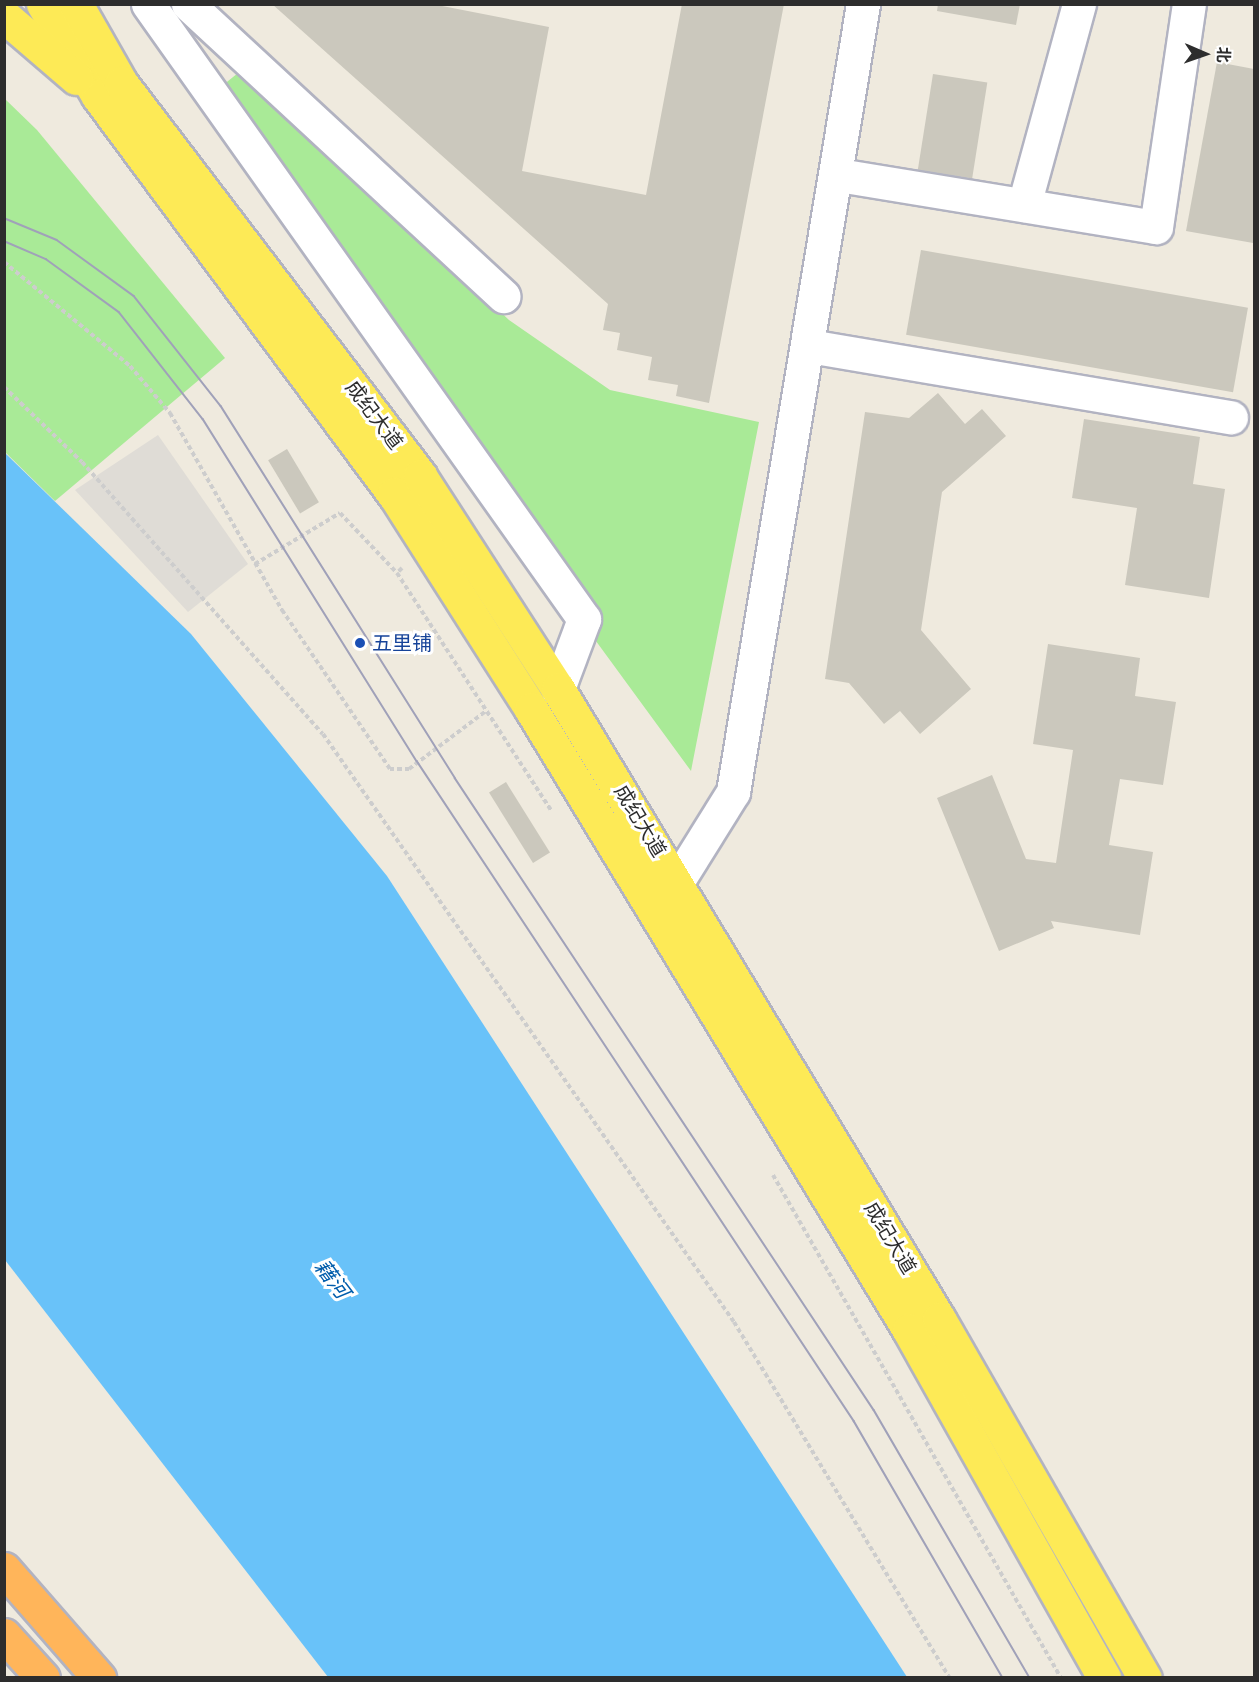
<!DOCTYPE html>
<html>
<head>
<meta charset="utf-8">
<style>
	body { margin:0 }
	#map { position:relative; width:1259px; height:1682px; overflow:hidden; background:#efeade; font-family:Poppins,"Noto Sans SC",sans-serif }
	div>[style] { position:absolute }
	.green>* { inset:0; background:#a9ea97 }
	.plaza>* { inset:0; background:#dfdcd6 }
	.water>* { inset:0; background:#69c2f9 }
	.building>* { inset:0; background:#cbc8bd; transform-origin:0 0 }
	.path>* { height:4px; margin-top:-2px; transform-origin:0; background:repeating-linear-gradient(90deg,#cdcdcd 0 4.5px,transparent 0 7.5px) }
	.roads { filter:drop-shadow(2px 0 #b2b3c1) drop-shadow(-2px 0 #b2b3c1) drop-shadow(0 2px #b2b3c1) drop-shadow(0 -2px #b2b3c1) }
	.minor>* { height:33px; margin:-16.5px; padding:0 16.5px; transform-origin:16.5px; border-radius:16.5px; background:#fff }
	.major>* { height:33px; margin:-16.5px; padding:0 16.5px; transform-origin:16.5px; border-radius:16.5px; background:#fdea56 }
	.highway>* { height:33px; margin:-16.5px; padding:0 16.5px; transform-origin:16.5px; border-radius:16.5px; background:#ffb55a }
	.tram>* { height:1.5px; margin:-0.75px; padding:0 0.75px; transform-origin:0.75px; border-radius:0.75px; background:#a0a1b9 }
	.dots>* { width:16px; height:16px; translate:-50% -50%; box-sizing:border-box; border:3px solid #fff; border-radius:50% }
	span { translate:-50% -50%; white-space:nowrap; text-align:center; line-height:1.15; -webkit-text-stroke:6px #fff; paint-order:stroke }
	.street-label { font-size:20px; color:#2d2d2d }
	.transit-label { font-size:20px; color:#164399 }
	.left { translate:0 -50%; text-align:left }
	.water-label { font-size:21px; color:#015dac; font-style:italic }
	.frame { position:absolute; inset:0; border:6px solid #2d2d2d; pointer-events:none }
	.north { position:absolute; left:1175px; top:24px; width:60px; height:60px; -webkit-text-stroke:4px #fff; paint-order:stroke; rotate:92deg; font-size:16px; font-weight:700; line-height:24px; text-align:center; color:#2d2d2d }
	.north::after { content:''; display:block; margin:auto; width:21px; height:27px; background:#2d2d2d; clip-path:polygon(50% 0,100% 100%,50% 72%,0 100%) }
</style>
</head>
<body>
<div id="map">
	<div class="green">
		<div style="clip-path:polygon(243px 69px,509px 320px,610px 390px,759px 422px,691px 771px,202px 102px)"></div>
		<div style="clip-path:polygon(5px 99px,37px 130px,225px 358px,55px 501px,5px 452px)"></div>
	</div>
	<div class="plaza">
		<div style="clip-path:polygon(158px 435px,248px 564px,188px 612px,75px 490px)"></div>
	</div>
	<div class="water">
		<div style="clip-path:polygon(4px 452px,191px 634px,387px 876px,907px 1677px,328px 1677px,5px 1260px)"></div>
	</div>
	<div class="building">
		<div style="clip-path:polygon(272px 4px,432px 4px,549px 27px,522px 171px,646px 195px,682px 4px,784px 4px,709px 403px,676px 396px,678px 385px,648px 380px,652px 357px,617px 350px,620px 333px,603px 330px,608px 304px)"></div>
		<div style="clip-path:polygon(938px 4px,1020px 4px,1016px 25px,937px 11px)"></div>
		<div style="clip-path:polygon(1217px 62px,1254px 69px,1253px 243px,1186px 231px)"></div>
		<div style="left:933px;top:74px;width:55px;height:97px;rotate:9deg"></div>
		<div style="left:921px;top:250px;width:332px;height:86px;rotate:10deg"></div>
		<div style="clip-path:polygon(938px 393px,965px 424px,982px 409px,1006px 436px,942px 492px,921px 630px,971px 689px,920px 734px,900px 711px,884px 724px,849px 683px,825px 679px,865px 412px,909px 418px)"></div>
		<div style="clip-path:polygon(1084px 419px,1200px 437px,1193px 484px,1225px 489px,1209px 598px,1125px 585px,1137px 508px,1072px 498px)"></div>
		<div style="left:287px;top:449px;width:62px;height:22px;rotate:59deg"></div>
		<div style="clip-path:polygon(1048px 644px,1140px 658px,1135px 696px,1176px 702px,1163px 785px,1120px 779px,1109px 845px,1153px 852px,1140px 935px,1051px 921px,1054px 928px,999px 951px,937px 798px,992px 775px,1026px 859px,1056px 863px,1073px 750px,1033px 744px)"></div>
		<div style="left:506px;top:782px;width:83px;height:20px;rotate:58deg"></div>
	</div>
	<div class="path">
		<div style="left:4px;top:262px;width:163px;rotate:39.5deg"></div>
		<div style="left:130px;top:366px;width:62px;rotate:49.6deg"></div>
		<div style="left:170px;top:413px;width:227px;rotate:60.4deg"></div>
		<div style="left:282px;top:610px;width:192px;rotate:55.8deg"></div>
		<div style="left:390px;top:769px;width:19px"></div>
		<div style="left:409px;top:769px;width:96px;rotate:-37deg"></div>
		<div style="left:4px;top:387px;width:108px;rotate:43.9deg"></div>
		<div style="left:82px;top:462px;width:363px;rotate:48.5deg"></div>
		<div style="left:323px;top:734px;width:717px;rotate:55.05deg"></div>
		<div style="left:734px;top:1322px;width:416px;rotate:58.8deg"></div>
		<div style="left:255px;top:564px;width:99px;rotate:-31deg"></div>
		<div style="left:340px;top:513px;width:83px;rotate:46.5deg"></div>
		<div style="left:402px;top:568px;width:7px;rotate:135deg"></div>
		<div style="left:397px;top:573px;width:283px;rotate:57deg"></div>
		<div style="left:773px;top:1175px;width:580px;rotate:60.21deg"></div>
	</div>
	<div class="roads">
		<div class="minor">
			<div style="left:148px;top:4px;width:754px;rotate:54.67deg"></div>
			<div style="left:584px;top:619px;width:75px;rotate:110.4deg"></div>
			<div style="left:188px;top:4px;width:430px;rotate:42.8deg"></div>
			<div style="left:838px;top:175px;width:322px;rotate:9.3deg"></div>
			<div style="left:1156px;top:227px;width:225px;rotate:-81.6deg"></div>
			<div style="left:1024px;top:205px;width:208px;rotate:-74.7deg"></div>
			<div style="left:809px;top:346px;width:428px;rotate:9.6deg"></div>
			<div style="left:677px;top:882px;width:106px;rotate:-58.1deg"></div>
			<div style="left:733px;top:792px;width:799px;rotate:-80.63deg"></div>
		</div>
		<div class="major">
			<div style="left:43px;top:4px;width:107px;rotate:59.1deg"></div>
			<div style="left:98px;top:96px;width:496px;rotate:53.4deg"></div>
			<div style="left:394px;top:494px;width:255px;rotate:57.5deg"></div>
			<div style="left:531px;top:709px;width:727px;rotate:58.67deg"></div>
			<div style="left:909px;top:1330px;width:399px;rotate:60.7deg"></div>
			<div style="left:76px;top:4px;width:91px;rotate:60.3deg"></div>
			<div style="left:121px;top:83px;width:494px;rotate:52.7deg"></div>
			<div style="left:420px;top:476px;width:254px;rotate:57.1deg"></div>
			<div style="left:558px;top:689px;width:736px;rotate:58.84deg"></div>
			<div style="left:939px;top:1319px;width:414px;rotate:60.2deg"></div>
			<div style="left:4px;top:16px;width:95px;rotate:40.7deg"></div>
		</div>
		<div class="highway">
			<div style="left:4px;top:1569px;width:145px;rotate:48.9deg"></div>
			<div style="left:4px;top:1635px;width:58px;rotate:47.8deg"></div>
		</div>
	</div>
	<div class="tram">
		<div style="left:4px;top:218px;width:57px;rotate:22.5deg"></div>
		<div style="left:57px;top:240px;width:95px;rotate:36deg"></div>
		<div style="left:134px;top:296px;width:140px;rotate:51.7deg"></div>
		<div style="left:221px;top:406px;width:439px;rotate:57.8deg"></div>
		<div style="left:455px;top:778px;width:758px;rotate:56.46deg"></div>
		<div style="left:874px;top:1410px;width:310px;rotate:59.8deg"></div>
		<div style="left:4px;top:241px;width:46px;rotate:23.2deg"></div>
		<div style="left:46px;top:259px;width:90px;rotate:36deg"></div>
		<div style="left:119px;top:312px;width:136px;rotate:51.9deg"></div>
		<div style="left:203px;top:419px;width:403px;rotate:58deg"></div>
		<div style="left:417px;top:761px;width:792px;rotate:56.49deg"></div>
		<div style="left:854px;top:1421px;width:297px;rotate:59.9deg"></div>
	</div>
	<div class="dots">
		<div style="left:360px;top:643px;background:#1a4fb4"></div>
	</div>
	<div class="street-label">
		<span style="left:374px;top:415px;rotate:53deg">成纪大道</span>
		<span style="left:640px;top:821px;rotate:59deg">成纪大道</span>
		<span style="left:890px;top:1238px;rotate:59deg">成纪大道</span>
	</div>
	<div class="transit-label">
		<span class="left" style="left:372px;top:643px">五里铺</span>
	</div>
	<div class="water-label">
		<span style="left:332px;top:1279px;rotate:53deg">藉河</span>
	</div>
	<div class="frame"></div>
	<div class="north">北</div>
</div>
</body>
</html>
